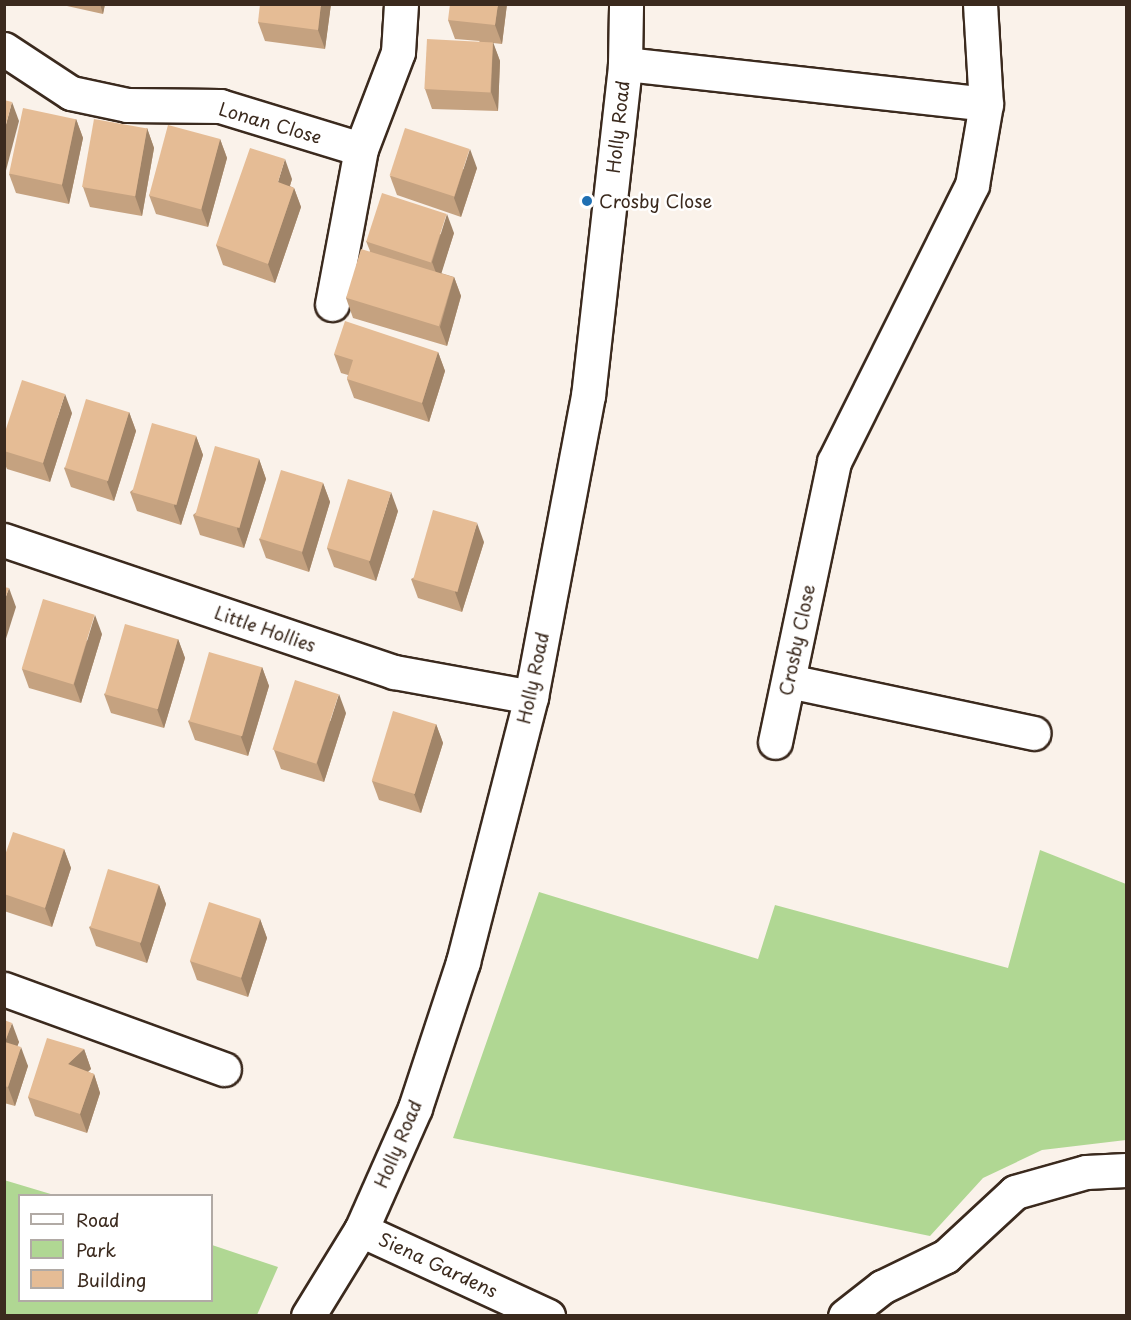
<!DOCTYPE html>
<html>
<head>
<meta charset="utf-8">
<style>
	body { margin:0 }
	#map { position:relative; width:1131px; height:1320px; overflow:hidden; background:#faf2ea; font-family:"Playpen Sans",sans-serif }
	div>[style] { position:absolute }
	.green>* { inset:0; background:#b0d793 }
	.roads { filter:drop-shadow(2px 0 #3b2a1e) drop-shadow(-2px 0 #3b2a1e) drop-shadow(0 2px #3b2a1e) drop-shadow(0 -2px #3b2a1e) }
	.minor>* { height:33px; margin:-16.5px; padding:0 16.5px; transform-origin:16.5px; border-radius:16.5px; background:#fff }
	.wall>* { inset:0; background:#c5a280 }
	.shaded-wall>* { inset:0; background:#a08468 }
	.building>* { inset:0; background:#e5bc95; transform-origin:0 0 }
	.dots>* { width:16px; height:16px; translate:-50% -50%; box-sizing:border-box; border:3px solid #fff; border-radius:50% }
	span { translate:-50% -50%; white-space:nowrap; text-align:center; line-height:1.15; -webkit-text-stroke:5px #fff; paint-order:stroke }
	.street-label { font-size:18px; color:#3b2a1e }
	.poi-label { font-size:18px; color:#3b2a1e }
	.left { translate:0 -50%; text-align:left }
	.frame { position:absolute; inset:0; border:6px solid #3b2a1e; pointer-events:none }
	.legend { position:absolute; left:18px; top:1194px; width:195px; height:108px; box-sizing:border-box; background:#fff; border:2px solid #b1aaa5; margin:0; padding:8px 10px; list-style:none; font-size:18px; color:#3b2a1e }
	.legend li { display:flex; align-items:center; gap:12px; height:30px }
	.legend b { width:30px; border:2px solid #b1aaa5 }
</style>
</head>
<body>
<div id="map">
	<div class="green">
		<div style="clip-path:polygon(1040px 850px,1126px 884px,1126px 1140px,1042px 1150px,983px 1178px,930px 1236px,453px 1138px,539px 892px,758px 959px,775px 905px,1008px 968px)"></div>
		<div style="clip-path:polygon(4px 1180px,54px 1195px,20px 1196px,20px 1300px,212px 1300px,212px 1245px,278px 1267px,257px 1315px,5px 1315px)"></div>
	</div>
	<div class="roads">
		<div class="minor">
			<div style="left:980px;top:4px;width:100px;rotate:86.6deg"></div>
			<div style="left:4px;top:49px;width:80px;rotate:33.3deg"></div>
			<div style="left:71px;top:93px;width:57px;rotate:12.1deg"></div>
			<div style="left:127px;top:105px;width:93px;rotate:0.6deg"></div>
			<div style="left:220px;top:106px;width:147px;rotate:17deg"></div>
			<div style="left:361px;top:149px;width:104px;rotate:-69.1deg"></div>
			<div style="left:398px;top:52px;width:48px;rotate:-86.4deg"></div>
			<div style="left:625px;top:64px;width:363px;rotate:6.3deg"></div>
			<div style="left:986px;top:104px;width:82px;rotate:99.8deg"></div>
			<div style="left:972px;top:185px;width:309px;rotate:116.5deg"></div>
			<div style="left:834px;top:462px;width:286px;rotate:101.9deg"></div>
			<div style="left:332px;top:304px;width:158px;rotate:-79.4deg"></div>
			<div style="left:4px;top:540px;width:412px;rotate:18.7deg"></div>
			<div style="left:394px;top:672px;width:139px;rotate:10.3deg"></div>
			<div style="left:789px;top:681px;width:250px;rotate:12deg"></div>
			<div style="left:4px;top:989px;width:234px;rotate:20deg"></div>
			<div style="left:361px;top:1230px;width:206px;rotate:24.7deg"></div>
			<div style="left:308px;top:1316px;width:101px;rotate:-58.4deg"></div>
			<div style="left:361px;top:1230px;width:133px;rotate:-66.1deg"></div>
			<div style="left:415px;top:1108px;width:154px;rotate:-71.8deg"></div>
			<div style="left:463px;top:962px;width:274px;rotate:-75.6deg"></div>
			<div style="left:531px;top:697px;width:306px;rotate:-79.3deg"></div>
			<div style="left:588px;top:396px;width:334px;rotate:-83.6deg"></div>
			<div style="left:625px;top:64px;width:60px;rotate:-89deg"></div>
			<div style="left:845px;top:1316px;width:47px;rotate:-38.1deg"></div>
			<div style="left:882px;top:1287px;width:71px;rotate:-25.8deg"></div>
			<div style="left:946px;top:1256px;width:94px;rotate:-42.8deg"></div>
			<div style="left:1015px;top:1192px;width:74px;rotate:-15.7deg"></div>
			<div style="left:1086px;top:1172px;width:40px;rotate:-2.9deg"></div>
		</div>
	</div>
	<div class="wall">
		<div style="clip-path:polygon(58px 4px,105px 4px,103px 14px)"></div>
		<div style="clip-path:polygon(331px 4px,325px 49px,265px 41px,258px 22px)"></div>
		<div style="clip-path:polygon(507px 4px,502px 44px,493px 43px,500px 61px,498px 111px,432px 109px,425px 89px,480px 41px,455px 39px,448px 20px)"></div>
		<div style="clip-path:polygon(76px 119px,83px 138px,69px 204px,16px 193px,9px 174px)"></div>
		<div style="clip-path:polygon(147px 128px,154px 148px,142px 216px,90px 207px,83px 187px)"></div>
		<div style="clip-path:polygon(220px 139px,227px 158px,208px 227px,156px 214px,149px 195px)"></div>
		<div style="clip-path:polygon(477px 168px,461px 217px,397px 195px,390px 176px)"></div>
		<div style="clip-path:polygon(292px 179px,290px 186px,294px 188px,301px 207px,275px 283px,223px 265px,216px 245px)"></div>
		<div style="clip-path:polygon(454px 233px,441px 273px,454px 277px,461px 296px,447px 346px,353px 318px,346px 298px,370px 251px,366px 241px)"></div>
		<div style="clip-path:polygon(438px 352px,445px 371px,429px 422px,354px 398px,347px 379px,348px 375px,341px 373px,334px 354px)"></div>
		<div style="clip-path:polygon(129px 412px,136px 431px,114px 501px,71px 487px,64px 468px)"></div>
		<div style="clip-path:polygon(72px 413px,50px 482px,7px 469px,4px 462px,4px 435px)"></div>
		<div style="clip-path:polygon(196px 436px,203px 455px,181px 525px,137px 511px,130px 492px)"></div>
		<div style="clip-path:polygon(259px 459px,266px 479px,244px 548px,200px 535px,193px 515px)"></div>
		<div style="clip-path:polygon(323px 483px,330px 502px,309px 572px,266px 558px,259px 539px)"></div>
		<div style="clip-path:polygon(398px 511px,376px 581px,334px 567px,327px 548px)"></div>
		<div style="clip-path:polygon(484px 542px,462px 612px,418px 598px,411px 579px)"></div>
		<div style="clip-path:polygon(102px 634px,81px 703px,29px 688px,22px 669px)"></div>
		<div style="clip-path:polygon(178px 639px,185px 658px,164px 728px,111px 713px,104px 694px)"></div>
		<div style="clip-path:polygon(262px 667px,269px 686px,248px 756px,195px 740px,188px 721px)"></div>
		<div style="clip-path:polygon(346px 713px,324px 782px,281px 769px,274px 750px)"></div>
		<div style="clip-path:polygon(436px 724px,443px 743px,421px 813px,379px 800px,372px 781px)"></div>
		<div style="clip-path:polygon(64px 849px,71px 868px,52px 927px,4px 911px,4px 858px)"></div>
		<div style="clip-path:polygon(159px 885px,166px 904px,147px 963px,96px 946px,89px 927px)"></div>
		<div style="clip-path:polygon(260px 919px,267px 938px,248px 997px,197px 980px,190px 961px)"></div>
		<div style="clip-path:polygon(4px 1020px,19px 1042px,17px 1046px,28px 1066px,15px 1106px,4px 1103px)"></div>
		<div style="clip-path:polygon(84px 1049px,91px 1069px,88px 1072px,94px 1074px,100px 1093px,87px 1133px,35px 1116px,28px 1097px)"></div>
	</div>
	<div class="shaded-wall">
		<div style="clip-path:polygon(100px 4px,105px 4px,103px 14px)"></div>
		<div style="clip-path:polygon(321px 4px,331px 4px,325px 49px,318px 30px)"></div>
		<div style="clip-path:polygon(498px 4px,507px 4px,502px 44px,495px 25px)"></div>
		<div style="clip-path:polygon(493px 42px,500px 61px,498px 111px,491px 92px)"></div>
		<div style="clip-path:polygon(12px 102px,19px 121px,4px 178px,4px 132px)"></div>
		<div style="clip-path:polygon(76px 119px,83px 138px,69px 204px,62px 185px)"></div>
		<div style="clip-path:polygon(147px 128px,154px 148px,142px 216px,135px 196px)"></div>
		<div style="clip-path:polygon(220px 139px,227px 158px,208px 227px,201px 208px)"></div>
		<div style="clip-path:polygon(470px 149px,477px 168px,461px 217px,454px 198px)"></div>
		<div style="clip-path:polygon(285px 159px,292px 179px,285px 201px,278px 182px)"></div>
		<div style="clip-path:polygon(294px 188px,301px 207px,275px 283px,268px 264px)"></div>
		<div style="clip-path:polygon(447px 214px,454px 233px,439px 281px,432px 262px)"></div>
		<div style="clip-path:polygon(454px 277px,461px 296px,447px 346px,440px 327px)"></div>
		<div style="clip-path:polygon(438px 352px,445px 371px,429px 422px,422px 403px)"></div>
		<div style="clip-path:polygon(65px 394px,72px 413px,50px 482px,43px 463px)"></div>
		<div style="clip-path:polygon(129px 412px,136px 431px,114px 501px,107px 482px)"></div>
		<div style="clip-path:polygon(196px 436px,203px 455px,181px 525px,174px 506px)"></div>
		<div style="clip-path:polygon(259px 459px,266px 479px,244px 548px,237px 529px)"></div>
		<div style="clip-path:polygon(323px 483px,330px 502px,309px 572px,302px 553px)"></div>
		<div style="clip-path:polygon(391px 492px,398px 511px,376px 581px,369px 562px)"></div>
		<div style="clip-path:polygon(477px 523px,484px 542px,462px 612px,455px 592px)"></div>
		<div style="clip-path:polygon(9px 588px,16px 607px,4px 645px,4px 602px)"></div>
		<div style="clip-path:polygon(95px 615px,102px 634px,81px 703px,74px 684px)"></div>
		<div style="clip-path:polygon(178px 639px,185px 658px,164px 728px,157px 709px)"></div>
		<div style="clip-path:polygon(262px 667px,269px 686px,248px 756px,241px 737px)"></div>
		<div style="clip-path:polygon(339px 694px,346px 713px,324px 782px,317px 763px)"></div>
		<div style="clip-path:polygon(436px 724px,443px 743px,421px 813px,414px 794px)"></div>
		<div style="clip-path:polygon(64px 849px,71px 868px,52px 927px,45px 908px)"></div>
		<div style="clip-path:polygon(159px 885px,166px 904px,147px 963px,140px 944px)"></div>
		<div style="clip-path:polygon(260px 919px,267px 938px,248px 997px,241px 978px)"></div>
		<div style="clip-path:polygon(12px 1023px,19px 1042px,12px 1061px,5px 1042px)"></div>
		<div style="clip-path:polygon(21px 1047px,28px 1066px,15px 1106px,8px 1087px)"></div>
		<div style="clip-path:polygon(84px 1049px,91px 1069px,75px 1083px,68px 1064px)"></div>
		<div style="clip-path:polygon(94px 1074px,100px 1093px,87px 1133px,80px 1114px)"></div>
	</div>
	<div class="building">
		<div style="clip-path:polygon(260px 4px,321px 4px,318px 30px,258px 22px)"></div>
		<div style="clip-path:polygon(450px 4px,498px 4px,495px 25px,448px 20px)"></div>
		<div style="left:427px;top:39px;width:66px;height:50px;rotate:3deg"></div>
		<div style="clip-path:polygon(4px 100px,12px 102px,4px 132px)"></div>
		<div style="left:23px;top:108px;width:54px;height:67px;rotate:12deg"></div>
		<div style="left:94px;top:119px;width:54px;height:69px;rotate:10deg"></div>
		<div style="left:168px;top:125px;width:54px;height:73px;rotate:15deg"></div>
		<div style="left:405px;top:128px;width:68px;height:50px;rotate:18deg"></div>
		<div style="clip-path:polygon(250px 148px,285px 159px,278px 182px,294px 188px,268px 264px,216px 245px)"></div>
		<div style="left:382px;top:193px;width:68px;height:51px;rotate:18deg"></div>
		<div style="left:361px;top:249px;width:97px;height:51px;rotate:17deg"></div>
		<div style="clip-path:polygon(345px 321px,438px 352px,422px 403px,347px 379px,353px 360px,334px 354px)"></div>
		<div style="clip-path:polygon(22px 380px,65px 394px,43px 463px,4px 451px,4px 435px)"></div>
		<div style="left:86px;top:399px;width:45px;height:72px;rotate:17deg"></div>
		<div style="left:152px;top:423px;width:46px;height:72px;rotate:16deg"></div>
		<div style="left:215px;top:446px;width:46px;height:72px;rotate:16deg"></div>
		<div style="left:281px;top:470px;width:44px;height:72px;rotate:17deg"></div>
		<div style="left:348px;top:479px;width:45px;height:72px;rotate:17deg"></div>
		<div style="left:433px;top:510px;width:46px;height:72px;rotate:16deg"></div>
		<div style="clip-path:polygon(4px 587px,9px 588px,4px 602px)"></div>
		<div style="left:43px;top:599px;width:54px;height:73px;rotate:17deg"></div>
		<div style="left:125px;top:624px;width:55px;height:73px;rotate:16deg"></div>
		<div style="left:209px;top:652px;width:55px;height:72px;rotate:16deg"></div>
		<div style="left:295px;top:680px;width:46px;height:73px;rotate:18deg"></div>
		<div style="left:393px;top:711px;width:45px;height:73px;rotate:17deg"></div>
		<div style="clip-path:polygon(13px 832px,64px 849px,45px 908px,4px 894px,4px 858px)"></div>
		<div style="left:108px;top:869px;width:53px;height:61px;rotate:17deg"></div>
		<div style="left:209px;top:902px;width:54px;height:62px;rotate:18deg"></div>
		<div style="clip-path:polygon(4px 1020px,12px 1023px,5px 1042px,21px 1047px,8px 1087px,4px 1086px)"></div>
		<div style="clip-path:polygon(47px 1038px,84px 1049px,68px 1064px,94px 1074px,80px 1114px,28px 1097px)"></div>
	</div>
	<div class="dots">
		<div style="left:587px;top:201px;background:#1f6fb2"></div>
	</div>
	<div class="street-label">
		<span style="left:270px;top:123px;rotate:16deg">Lonan Close</span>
		<span style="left:618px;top:127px;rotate:-84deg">Holly Road</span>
		<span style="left:265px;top:629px;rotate:19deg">Little Hollies</span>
		<span style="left:797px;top:640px;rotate:-78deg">Crosby Close</span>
		<span style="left:533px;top:678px;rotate:-78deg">Holly Road</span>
		<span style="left:398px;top:1144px;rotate:-67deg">Holly Road</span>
		<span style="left:438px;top:1265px;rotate:25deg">Siena Gardens</span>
	</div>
	<div class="poi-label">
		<span class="left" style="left:599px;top:201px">Crosby Close</span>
	</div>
	<div class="frame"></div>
	<ul class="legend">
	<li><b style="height:8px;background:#fff"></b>Road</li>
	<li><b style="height:16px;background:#b0d793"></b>Park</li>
	<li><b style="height:16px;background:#e5bc95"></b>Building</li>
	</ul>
</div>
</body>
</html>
